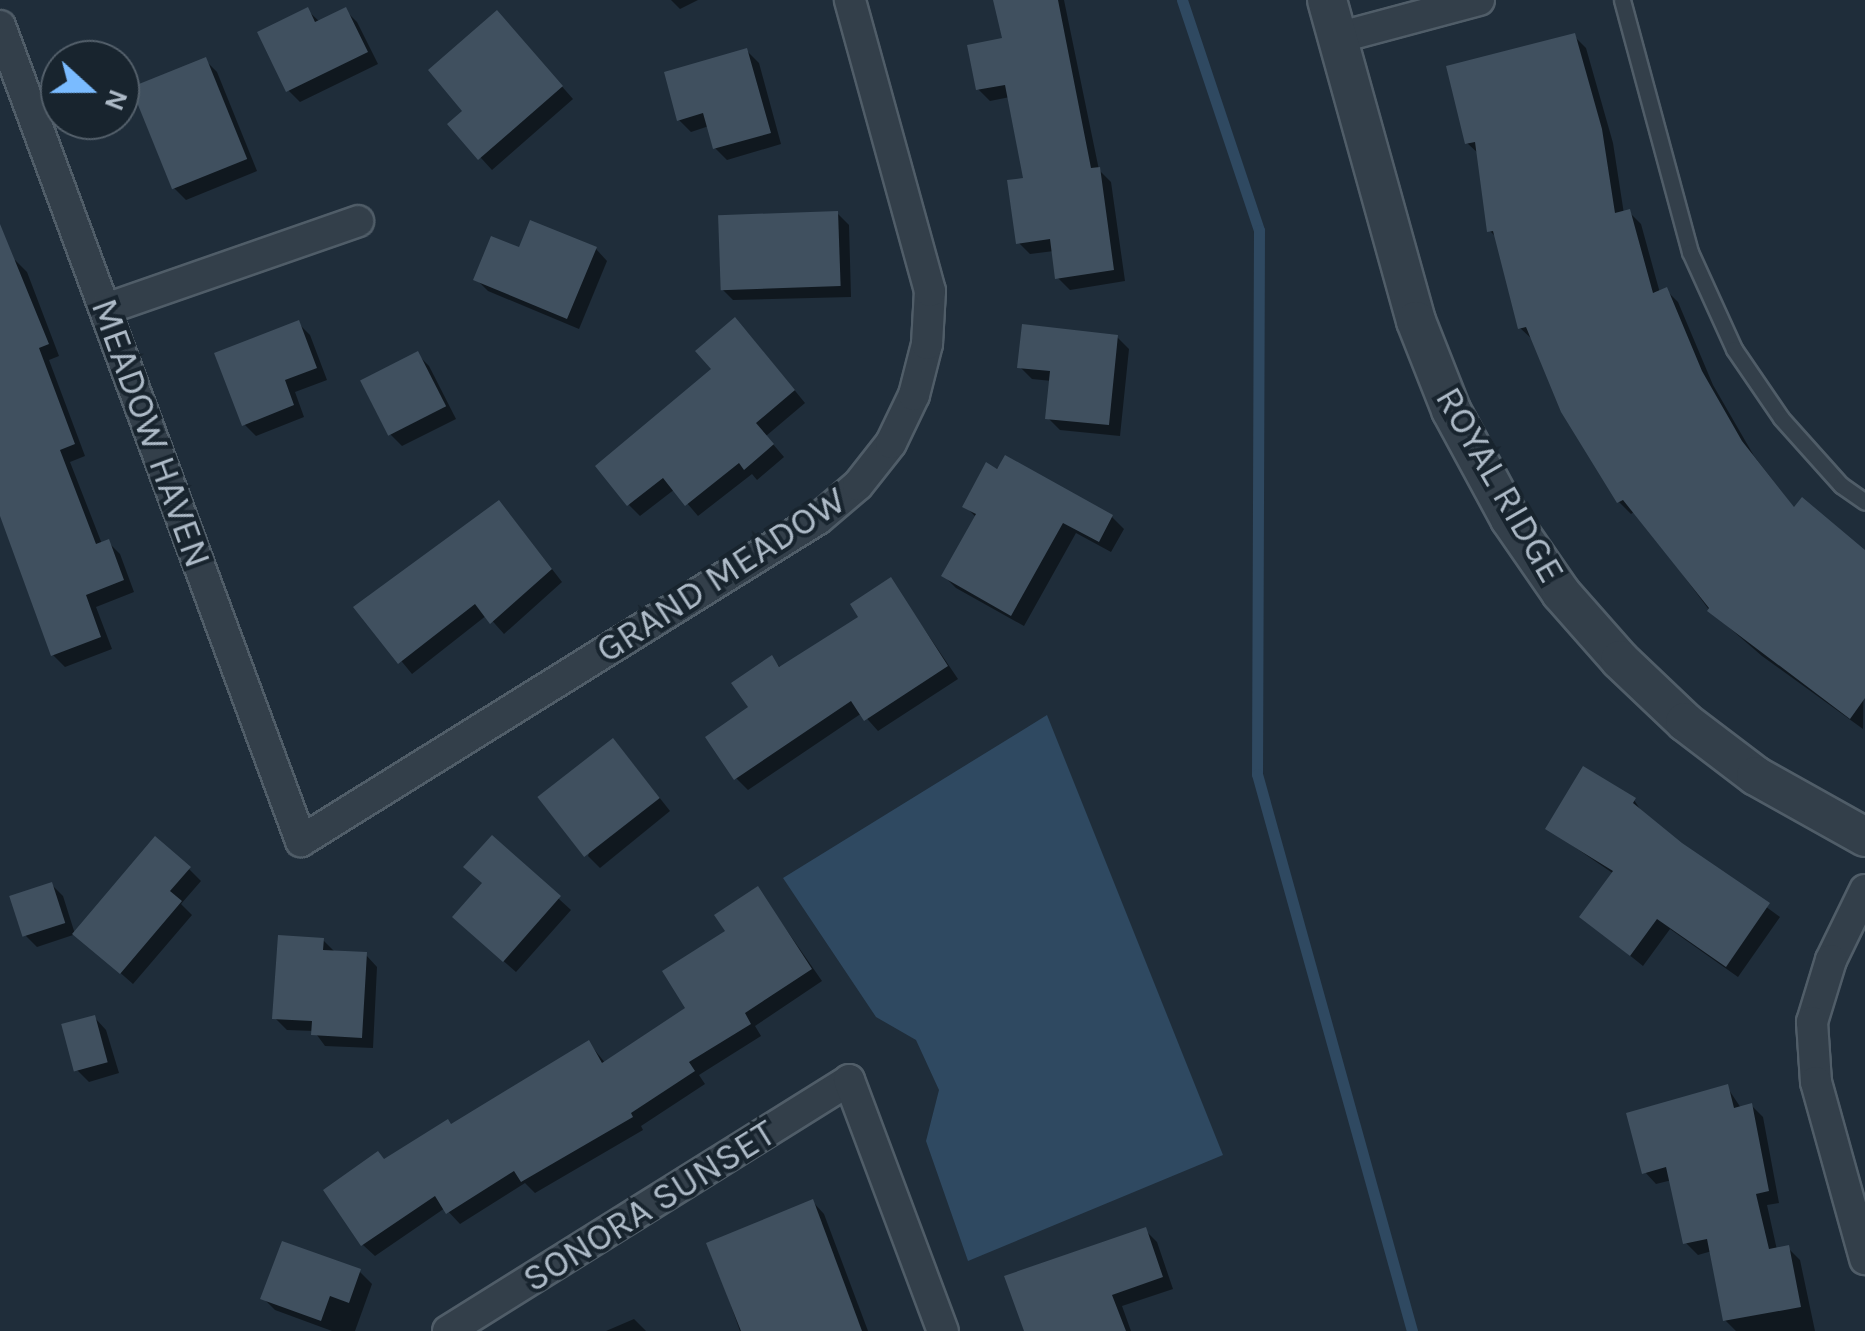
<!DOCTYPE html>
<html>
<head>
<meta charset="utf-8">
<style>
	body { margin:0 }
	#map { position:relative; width:1865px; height:1331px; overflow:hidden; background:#1f2d3a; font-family:Karla,sans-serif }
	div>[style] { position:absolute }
	.water>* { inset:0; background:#2f4961 }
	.shadow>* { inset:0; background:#0007 }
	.stream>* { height:11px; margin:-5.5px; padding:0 5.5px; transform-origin:5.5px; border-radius:5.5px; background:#2f4961 }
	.building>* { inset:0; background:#40505f; transform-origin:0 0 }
	.roads { filter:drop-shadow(2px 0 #505d68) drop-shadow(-2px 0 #505d68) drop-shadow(0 2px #505d68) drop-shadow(0 -2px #505d68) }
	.service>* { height:15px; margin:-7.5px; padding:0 7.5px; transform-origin:7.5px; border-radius:7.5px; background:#333f4a }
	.minor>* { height:30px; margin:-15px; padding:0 15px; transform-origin:15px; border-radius:15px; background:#333f4a }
	.tertiary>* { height:38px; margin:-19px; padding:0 19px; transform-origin:19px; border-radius:19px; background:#333f4a }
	span { translate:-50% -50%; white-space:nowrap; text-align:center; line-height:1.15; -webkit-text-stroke:8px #18242e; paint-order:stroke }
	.street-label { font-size:38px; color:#adbac7 }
	.north { position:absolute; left:40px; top:40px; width:100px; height:100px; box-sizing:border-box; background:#18242e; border:2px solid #54606b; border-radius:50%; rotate:111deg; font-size:28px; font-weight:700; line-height:40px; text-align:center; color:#adbac7 }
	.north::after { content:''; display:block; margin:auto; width:35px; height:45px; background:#7abbff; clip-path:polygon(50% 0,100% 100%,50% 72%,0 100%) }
</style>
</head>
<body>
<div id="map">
	<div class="water">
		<div style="clip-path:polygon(1047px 715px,1223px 1155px,968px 1261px,926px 1141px,939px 1090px,916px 1040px,876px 1017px,783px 878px)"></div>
	</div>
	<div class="shadow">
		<div style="clip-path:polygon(671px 0,698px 0,680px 9px)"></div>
		<div style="clip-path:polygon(995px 0,1064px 0,1099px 170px,1111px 182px,1125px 281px,1070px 290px,1058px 278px,1054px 251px,1030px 254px,1018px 242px,1026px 180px,1010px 97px,990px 101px,978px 89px,1005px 40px)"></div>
		<div style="clip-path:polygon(307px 10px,320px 22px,345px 10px,357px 22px,378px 64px,300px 102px,288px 90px)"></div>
		<div style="clip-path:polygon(508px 25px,573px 99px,492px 170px,450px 124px,466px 111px)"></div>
		<div style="clip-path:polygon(1574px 36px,1586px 48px,1613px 143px,1624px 214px,1629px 212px,1641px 224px,1660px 293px,1666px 290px,1678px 302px,1713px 385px,1754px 456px,1795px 509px,1865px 559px,1863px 729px,1762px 656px,1710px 611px,1635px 511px,1631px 514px,1619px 502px,1532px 339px,1520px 328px,1498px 239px,1490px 231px,1479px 154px,1467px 143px)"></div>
		<div style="clip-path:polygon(747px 51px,759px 63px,781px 144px,727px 160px,715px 148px,709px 126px,691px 132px,679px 120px)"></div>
		<div style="clip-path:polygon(205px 60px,217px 72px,257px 171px,186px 200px,174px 188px)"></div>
		<div style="clip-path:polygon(837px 213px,849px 225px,851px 297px,733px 300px,721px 288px)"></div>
		<div style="clip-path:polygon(0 239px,9px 262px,15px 260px,27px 272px,59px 356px,49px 360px,85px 456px,70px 462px,102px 544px,108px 542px,120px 554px,134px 592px,96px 607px,112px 649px,65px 667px,53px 655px,0 511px)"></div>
		<div style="clip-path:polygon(596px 249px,607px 261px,579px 329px,488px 291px,476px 279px,520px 250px)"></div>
		<div style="clip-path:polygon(298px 323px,310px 335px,327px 380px,295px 392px,304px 417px,256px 436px,244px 424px)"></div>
		<div style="clip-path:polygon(747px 332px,805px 403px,766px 436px,784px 457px,757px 480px,752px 474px,698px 516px,675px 489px,640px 516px,629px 505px,714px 370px)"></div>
		<div style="clip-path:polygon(1117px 337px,1129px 349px,1120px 436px,1060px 430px,1048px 418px,1052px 381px,1032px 379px,1020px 367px)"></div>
		<div style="clip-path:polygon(417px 354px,429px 366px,456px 419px,402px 446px,390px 434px)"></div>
		<div style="clip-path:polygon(1006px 458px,1112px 517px,1124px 529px,1111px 552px,1076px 533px,1024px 626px,956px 588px,944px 576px,977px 518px,965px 506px)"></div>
		<div style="clip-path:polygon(510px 515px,562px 582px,504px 634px,487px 615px,412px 674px,357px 607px)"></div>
		<div style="clip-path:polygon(891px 580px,958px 679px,878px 731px,862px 713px,748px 790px,736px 778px,751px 708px,771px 658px,781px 668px,861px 618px)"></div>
		<div style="clip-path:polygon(625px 754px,670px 811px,600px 868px,588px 856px)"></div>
		<div style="clip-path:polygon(1634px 800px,1644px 815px,1681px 845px,1780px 917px,1738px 977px,1670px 929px,1643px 966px,1582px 917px,1614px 874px,1548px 829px)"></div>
		<div style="clip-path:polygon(492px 838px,571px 910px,516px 972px,467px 929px,485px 884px)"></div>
		<div style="clip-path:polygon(189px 869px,201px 881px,181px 904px,192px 915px,133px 984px,76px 934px,37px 947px,25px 935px,51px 884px,63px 896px,75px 934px)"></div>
		<div style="clip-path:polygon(758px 889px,822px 981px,755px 1026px,761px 1036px,699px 1075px,705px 1084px,641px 1126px,643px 1130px,535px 1193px,525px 1183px,460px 1224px,445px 1208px,375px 1256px,363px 1245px,385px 1161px,452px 1127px,589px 1043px,606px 1064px,688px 1009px,729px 932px)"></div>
		<div style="clip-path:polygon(323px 940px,336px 953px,366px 955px,377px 967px,373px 1048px,325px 1046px,314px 1031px,287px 1030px,275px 1018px)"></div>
		<div style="clip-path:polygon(95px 1018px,106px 1030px,119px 1073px,89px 1082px,77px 1070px)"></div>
		<div style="clip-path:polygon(1727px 1087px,1741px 1108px,1752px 1106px,1763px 1117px,1779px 1203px,1767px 1205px,1777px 1250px,1788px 1248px,1800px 1260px,1815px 1331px,1736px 1331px,1725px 1320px,1712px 1251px,1698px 1255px,1686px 1243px,1672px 1180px,1656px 1184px,1645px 1172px)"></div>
		<div style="clip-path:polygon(813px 1202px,824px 1214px,868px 1331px,740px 1331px,709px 1244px)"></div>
		<div style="clip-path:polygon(1145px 1230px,1157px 1242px,1173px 1289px,1122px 1306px,1131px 1331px,1029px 1331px)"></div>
		<div style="clip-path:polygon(360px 1272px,372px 1284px,355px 1331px,332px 1331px,275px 1310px,263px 1298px)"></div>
		<div style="clip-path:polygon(634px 1319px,646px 1331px,606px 1331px)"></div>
	</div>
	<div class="stream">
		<div style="left:1182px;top:0;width:243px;rotate:71.5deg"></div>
		<div style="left:1259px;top:230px;width:544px;rotate:90.21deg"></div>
		<div style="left:1257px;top:774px;width:578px;rotate:74.45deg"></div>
	</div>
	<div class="building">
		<div style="clip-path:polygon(993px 0,1058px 0,1091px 168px,1100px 167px,1114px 270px,1055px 279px,1050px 239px,1016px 244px,1007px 180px,1023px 178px,1005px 85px,976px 90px,967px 45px,1002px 38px)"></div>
		<div style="clip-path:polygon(308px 7px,315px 22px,346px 7px,368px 52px,286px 92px,257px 32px)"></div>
		<div style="clip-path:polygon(497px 10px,563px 86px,478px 160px,447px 124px,462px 111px,428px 70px)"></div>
		<div style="clip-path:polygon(1575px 33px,1602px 129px,1615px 213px,1630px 209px,1653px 293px,1667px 287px,1702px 371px,1742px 441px,1794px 507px,1802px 497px,1865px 550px,1865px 698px,1850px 719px,1707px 611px,1709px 608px,1623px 500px,1617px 503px,1561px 412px,1526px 327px,1518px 329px,1493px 231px,1487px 232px,1475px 142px,1465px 144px,1446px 66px)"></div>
		<div style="clip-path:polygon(747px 48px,771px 133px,713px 149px,703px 113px,677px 121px,664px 72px)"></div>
		<div style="left:206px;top:57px;width:110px;height:81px;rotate:68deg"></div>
		<div style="left:838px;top:211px;width:75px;height:120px;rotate:88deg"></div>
		<div style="clip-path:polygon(530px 220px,597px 247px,567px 319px,473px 280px,491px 236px,519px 247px)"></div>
		<div style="clip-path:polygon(0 224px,49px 344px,39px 348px,75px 444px,60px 450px,96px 544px,109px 539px,124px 580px,86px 595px,101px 637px,51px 656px,0 516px)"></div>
		<div style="clip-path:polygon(735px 317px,795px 390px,756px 423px,774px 444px,744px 470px,739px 463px,685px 506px,663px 478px,627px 506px,595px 466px,711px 369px,695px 351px)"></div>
		<div style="clip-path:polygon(299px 320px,317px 368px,285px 380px,294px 405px,242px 426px,214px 353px)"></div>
		<div style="clip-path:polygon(1022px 324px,1118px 335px,1109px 425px,1045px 419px,1050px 371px,1017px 368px)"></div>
		<div style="left:418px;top:351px;width:62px;height:65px;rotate:63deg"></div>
		<div style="clip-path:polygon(1005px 455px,1113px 515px,1099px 542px,1063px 523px,1011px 616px,941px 576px,976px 514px,962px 507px,986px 462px,997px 469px)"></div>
		<div style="clip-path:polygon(499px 500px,552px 569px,490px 624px,475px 604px,398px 664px,353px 607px)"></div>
		<div style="clip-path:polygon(891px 577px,948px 666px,864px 721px,851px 701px,734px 780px,705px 737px,748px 707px,731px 683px,772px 655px,779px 667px,858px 617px,850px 604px)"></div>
		<div style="left:613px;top:738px;width:76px;height:96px;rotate:52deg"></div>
		<div style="clip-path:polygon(1583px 766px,1636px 798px,1633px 803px,1682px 843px,1770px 903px,1726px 967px,1657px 919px,1630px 956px,1579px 917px,1613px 871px,1545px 829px)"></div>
		<div style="clip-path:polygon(492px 835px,561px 896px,503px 962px,452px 917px,482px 883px,463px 867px)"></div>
		<div style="clip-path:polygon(155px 836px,191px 867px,170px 891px,182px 901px,120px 974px,72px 934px)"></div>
		<div style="left:52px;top:882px;width:43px;height:45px;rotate:72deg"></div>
		<div style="clip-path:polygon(758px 886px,812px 969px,745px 1013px,751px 1024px,689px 1062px,695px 1071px,631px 1113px,633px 1117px,521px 1182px,514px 1171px,446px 1214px,435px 1196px,361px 1246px,323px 1190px,378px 1151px,384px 1159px,448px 1119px,451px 1124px,589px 1040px,602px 1063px,685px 1008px,662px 971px,725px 931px,714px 915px)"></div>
		<div style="clip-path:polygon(278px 935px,324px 938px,323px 950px,367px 952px,362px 1038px,311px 1035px,312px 1021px,272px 1019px)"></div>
		<div style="left:95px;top:1015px;width:49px;height:35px;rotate:75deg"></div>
		<div style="clip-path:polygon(1728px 1084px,1734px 1108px,1752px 1103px,1769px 1191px,1756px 1194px,1769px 1249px,1789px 1245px,1801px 1307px,1723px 1321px,1707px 1239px,1683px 1244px,1666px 1167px,1642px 1174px,1626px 1113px)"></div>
		<div style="clip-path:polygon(813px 1199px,862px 1331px,741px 1331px,706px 1243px)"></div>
		<div style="clip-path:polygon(1146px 1227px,1163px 1277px,1112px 1295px,1126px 1331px,1024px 1331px,1004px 1276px)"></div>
		<div style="clip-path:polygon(282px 1241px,361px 1269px,349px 1303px,330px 1296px,321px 1321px,260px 1299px)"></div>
	</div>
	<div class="roads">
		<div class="service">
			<div style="left:1622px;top:0;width:261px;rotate:74.9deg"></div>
			<div style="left:1690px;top:252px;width:107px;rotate:65.6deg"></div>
			<div style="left:1734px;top:349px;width:83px;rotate:55.7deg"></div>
			<div style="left:1781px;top:418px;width:90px;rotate:48.2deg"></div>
			<div style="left:1841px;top:485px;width:29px;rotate:35deg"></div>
		</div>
		<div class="minor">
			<div style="left:0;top:26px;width:869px;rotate:69.73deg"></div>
			<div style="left:301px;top:841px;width:609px;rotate:-31.92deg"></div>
			<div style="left:818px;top:519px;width:52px;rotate:-40.4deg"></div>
			<div style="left:858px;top:485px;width:53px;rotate:-51.8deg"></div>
			<div style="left:891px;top:443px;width:53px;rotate:-64.4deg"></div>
			<div style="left:914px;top:395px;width:53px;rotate:-75.7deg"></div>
			<div style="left:927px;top:344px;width:53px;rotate:-86.8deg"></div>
			<div style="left:930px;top:291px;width:302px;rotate:-105.4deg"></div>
			<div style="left:1337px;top:38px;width:147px;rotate:-15deg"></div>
			<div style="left:106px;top:309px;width:267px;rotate:-19.2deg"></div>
			<div style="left:1865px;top:890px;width:78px;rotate:115.9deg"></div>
			<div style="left:1831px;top:960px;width:65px;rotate:107deg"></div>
			<div style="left:1812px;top:1022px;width:60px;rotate:86.2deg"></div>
			<div style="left:1816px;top:1082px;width:184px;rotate:74.5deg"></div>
			<div style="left:448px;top:1331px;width:473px;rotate:-32deg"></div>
			<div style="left:849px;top:1080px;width:268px;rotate:69.5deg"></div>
		</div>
		<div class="tertiary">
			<div style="left:1327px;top:0;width:333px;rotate:74.5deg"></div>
			<div style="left:1416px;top:321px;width:96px;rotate:68.5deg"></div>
			<div style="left:1451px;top:410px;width:124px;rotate:61.6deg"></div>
			<div style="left:1510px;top:519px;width:90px;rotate:55.4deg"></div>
			<div style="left:1561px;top:593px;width:89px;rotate:48.6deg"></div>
			<div style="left:1620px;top:660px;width:90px;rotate:43.6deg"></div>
			<div style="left:1685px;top:722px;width:89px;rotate:37.3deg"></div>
			<div style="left:1756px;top:776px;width:125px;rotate:29.2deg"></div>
		</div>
	</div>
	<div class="street-label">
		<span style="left:151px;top:433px;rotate:70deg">MEADOW HAVEN</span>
		<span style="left:1500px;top:485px;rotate:60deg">ROYAL RIDGE</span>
		<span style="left:721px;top:575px;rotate:-33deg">GRAND MEADOW</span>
		<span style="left:649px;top:1206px;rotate:-32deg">SONORA SUNSET</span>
	</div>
	<div class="north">N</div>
</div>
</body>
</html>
